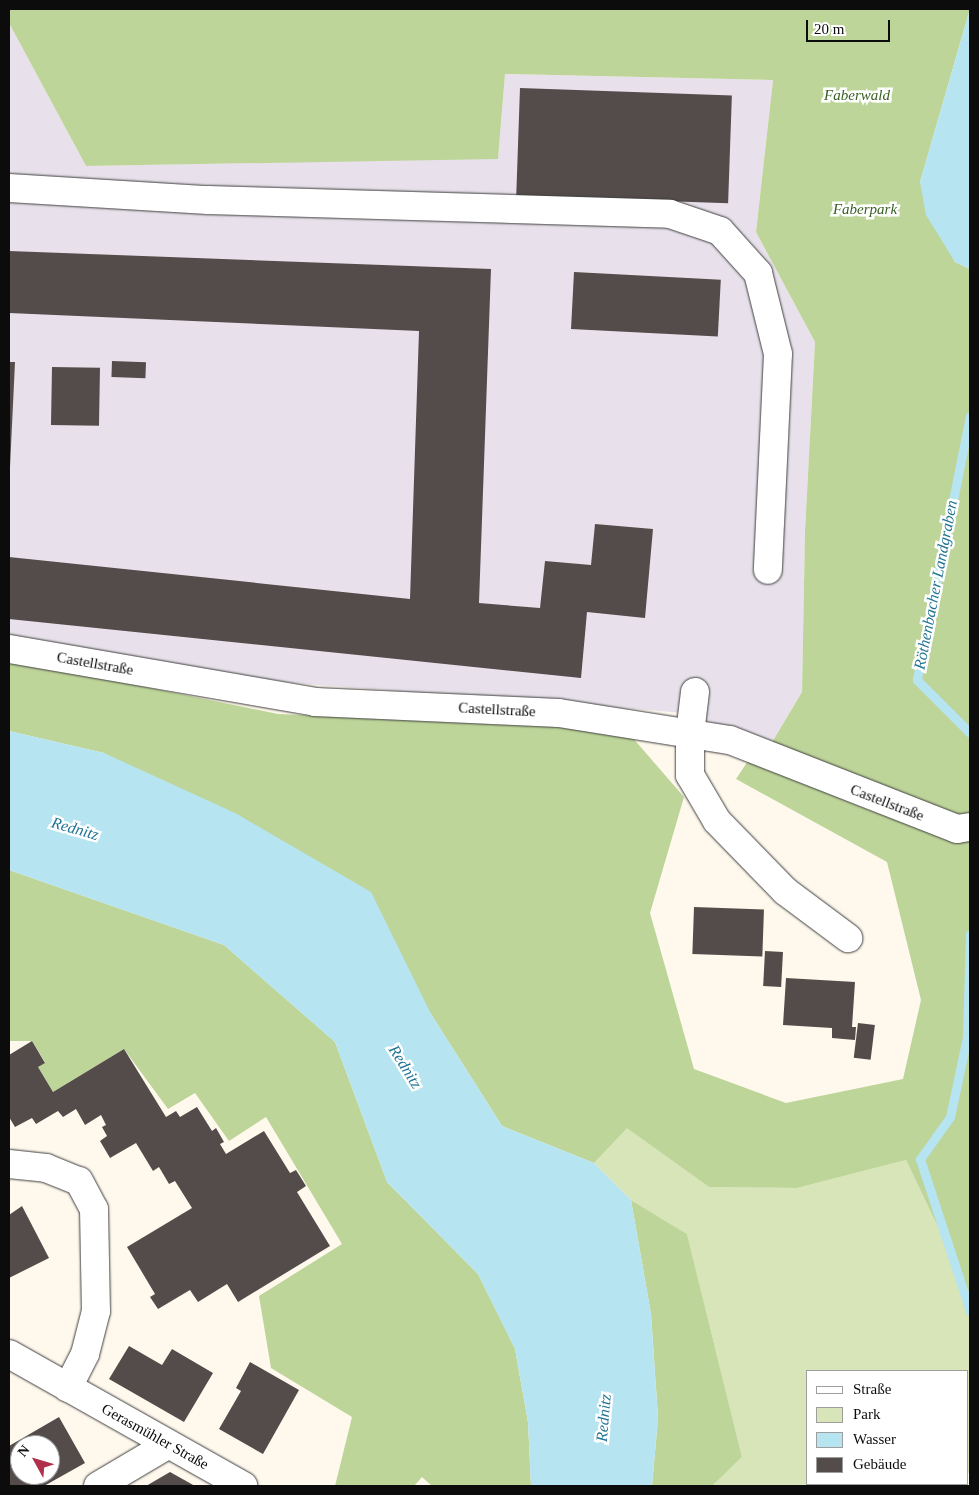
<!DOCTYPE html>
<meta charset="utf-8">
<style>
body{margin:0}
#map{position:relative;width:979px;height:1495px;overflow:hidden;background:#fef8ed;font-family:Georgia,serif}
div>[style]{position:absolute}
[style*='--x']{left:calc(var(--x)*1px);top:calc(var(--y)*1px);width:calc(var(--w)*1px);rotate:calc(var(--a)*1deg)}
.industrial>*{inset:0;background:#e8e1eb}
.green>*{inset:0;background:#d7e5b9}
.forest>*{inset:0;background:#bed59a}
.water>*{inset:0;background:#b6e4f1}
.stream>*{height:9px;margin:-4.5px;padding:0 4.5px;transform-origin:4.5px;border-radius:4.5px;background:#b6e4f1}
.building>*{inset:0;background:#544c4a;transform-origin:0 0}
.roads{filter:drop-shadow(0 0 1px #3f3f3f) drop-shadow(0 0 1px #3f3f3f)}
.minor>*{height:28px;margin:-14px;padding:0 14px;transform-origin:14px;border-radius:14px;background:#fff}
span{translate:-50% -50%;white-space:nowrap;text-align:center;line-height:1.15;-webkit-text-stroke:5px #fff;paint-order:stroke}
.park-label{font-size:15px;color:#385f22;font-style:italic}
.street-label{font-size:15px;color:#0c0c0c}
.water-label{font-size:16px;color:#207494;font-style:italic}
.frame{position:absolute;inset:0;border:10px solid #0c0c0c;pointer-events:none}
.legend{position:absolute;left:806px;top:1370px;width:162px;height:115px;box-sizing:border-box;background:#fff;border:1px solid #9e9e9e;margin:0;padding:6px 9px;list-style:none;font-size:15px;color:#0c0c0c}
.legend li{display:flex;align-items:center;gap:10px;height:25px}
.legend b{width:25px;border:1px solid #9e9e9e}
.north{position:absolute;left:10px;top:1435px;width:50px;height:50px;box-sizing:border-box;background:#fff;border:1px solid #9e9e9e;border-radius:50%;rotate:309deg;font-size:14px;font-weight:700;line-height:20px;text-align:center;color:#0c0c0c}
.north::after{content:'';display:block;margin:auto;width:18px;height:22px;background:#b12f4a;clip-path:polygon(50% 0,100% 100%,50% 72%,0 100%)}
.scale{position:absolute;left:806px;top:20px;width:84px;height:22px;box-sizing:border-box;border:2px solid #0c0c0c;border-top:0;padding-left:6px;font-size:15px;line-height:18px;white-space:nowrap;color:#0c0c0c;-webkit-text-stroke:4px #fff;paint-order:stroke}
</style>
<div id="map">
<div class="industrial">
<div style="clip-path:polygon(9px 23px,86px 166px,498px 158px,505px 74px,773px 80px,756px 232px,815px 342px,805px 531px,802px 692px,771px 744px,685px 713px,200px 676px,9px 638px)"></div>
</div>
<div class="green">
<div style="clip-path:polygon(627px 1127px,709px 1187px,797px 1188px,906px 1160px,970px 1294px,970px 1472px,968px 1473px,968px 1371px,808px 1371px,808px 1484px,947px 1484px,712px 1486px,742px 1457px,687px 1234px,631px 1200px,594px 1163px)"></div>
</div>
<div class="forest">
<div style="clip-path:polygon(9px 9px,970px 9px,920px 182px,955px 262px,970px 269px,970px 816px,958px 817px,771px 744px,802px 692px,805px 531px,815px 342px,756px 232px,773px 80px,505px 74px,498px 159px,86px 166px,9px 23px)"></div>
<div style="clip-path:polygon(9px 659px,278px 714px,541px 725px,632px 737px,684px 797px,650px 913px,694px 1069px,786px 1103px,903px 1079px,921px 1000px,887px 862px,736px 779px,750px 758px,861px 807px,959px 841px,970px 839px,970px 1294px,906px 1160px,797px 1188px,709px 1187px,627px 1128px,594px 1163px,502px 1126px,431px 1014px,104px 753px,9px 731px)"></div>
<div style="clip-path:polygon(9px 870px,224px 945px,335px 1042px,387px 1182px,478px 1274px,515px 1349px,528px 1422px,531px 1486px,432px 1486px,422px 1477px,414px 1486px,335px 1486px,352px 1417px,271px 1368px,259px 1296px,342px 1244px,266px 1117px,229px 1141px,195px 1093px,168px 1109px,124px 1049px,53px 1092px,38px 1067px,45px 1062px,32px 1041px,9px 1041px)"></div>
<div style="clip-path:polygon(631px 1200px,687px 1234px,742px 1457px,712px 1486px,652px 1486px,658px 1418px,651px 1314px)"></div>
</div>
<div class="water">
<div style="clip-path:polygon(970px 9px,970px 269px,955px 262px,926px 215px,920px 182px)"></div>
<div style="clip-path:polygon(9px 731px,104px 753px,235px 813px,371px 892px,431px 1014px,502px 1126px,594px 1163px,631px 1200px,651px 1314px,658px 1418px,652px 1486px,531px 1486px,528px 1422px,515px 1349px,478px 1274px,387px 1182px,335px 1042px,224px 945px,9px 870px)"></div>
</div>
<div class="stream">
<div style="--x:970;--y:416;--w:269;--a:101.4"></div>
<div style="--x:917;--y:680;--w:75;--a:45"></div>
<div style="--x:970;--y:934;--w:103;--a:91.7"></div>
<div style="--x:967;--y:1037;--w:82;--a:102"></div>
<div style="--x:950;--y:1117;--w:52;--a:125.5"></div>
<div style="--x:920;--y:1159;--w:160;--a:71.8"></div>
</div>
<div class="building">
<div style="left:520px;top:88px;width:212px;height:108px;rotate:2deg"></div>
<div style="clip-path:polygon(9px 251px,491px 269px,479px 603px,540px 608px,545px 561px,591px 565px,595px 524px,653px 529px,645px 618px,587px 612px,581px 678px,9px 619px,9px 557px,410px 599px,419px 331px,9px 313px)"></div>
<div style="left:574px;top:272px;width:147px;height:57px;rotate:3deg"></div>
<div style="left:112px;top:361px;width:34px;height:16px;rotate:2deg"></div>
<div style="clip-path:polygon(9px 362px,15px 362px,10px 467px,9px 467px)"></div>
<div style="left:52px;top:367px;width:48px;height:58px;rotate:1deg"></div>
<div style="left:694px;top:907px;width:70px;height:47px;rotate:2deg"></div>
<div style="left:765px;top:951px;width:18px;height:35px;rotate:3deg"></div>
<div style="clip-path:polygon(786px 978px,855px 982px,852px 1027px,856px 1027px,855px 1040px,832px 1038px,832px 1028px,783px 1025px)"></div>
<div style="left:858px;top:1023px;width:17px;height:35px;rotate:7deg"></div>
<div style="clip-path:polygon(32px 1041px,45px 1063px,38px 1067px,53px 1092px,124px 1049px,166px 1117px,176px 1111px,180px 1117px,197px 1107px,212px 1131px,216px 1128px,224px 1142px,220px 1144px,226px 1154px,264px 1131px,290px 1173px,296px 1170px,306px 1186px,297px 1192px,330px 1246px,238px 1302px,227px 1284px,198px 1302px,190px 1290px,158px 1309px,150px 1297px,155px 1294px,127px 1247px,192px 1208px,175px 1181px,169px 1184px,159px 1167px,153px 1171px,136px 1143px,110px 1158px,100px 1141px,107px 1136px,102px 1127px,106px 1125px,101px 1115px,85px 1125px,76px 1109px,63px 1117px,58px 1111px,36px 1124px,32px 1118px,15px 1127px,9px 1117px,9px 1055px)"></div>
<div style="clip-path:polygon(22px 1206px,49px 1258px,9px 1278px,9px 1215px)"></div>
<div style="clip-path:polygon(129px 1346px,162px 1365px,172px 1349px,213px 1373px,184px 1422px,109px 1379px)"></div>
<div style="clip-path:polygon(250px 1362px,299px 1390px,263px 1454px,219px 1429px,241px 1391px,236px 1388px)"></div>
<div style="clip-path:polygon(evenodd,59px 1417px,85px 1463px,44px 1486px,9px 1486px,9px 1446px,59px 1417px,20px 1445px,50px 1445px,50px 1475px,20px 1475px,20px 1445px)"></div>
<div style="clip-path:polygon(170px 1472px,195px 1486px,146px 1486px)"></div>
</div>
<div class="roads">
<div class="minor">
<div style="--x:9;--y:188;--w:199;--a:3.5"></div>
<div style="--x:208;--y:200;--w:462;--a:1.7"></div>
<div style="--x:670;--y:214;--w:53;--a:18.8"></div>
<div style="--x:720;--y:231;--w:57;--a:47.9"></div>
<div style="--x:758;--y:273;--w:83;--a:76.1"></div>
<div style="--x:778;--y:354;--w:216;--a:92.7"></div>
<div style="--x:9;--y:649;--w:311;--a:9.8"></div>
<div style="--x:315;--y:702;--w:244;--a:2.6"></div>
<div style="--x:559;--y:713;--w:173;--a:9"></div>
<div style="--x:730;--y:740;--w:244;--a:21.4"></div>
<div style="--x:957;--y:829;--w:13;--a:-9"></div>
<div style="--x:695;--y:692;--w:42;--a:96.8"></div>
<div style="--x:690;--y:734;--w:41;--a:90"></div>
<div style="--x:690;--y:775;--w:53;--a:59.6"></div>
<div style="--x:717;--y:821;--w:98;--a:45.8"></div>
<div style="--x:785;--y:891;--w:79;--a:36.7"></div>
<div style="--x:9;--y:1164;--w:37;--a:6"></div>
<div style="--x:46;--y:1168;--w:35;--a:22"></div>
<div style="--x:79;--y:1181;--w:32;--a:62"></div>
<div style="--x:94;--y:1209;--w:102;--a:88.9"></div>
<div style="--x:96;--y:1311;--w:44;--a:104.3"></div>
<div style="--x:85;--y:1354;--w:38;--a:117"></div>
<div style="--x:9;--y:1354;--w:269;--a:29.4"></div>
<div style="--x:98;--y:1486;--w:82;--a:-30.6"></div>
</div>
</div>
<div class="park-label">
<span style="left:857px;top:96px">Faberwald</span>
<span style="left:865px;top:210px">Faberpark</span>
</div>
<div class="street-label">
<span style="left:95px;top:664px;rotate:10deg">Castellstraße</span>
<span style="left:497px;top:710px;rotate:3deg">Castellstraße</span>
<span style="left:887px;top:803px;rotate:21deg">Castellstraße</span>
<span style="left:155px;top:1437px;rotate:29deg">Gerasmühler Straße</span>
</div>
<div class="water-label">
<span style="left:936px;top:585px;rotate:-79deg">Röthenbacher Landgraben</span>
<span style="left:75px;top:829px;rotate:16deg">Rednitz</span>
<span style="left:405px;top:1067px;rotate:58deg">Rednitz</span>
<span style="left:604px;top:1418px;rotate:-85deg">Rednitz</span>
</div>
<div class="frame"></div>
<ul class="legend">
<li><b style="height:6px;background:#fff"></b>Straße</li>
<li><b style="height:14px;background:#d7e5b9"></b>Park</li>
<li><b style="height:14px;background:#b6e4f1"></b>Wasser</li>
<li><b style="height:14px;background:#544c4a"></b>Gebäude</li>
</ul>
<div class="north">N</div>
<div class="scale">20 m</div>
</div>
